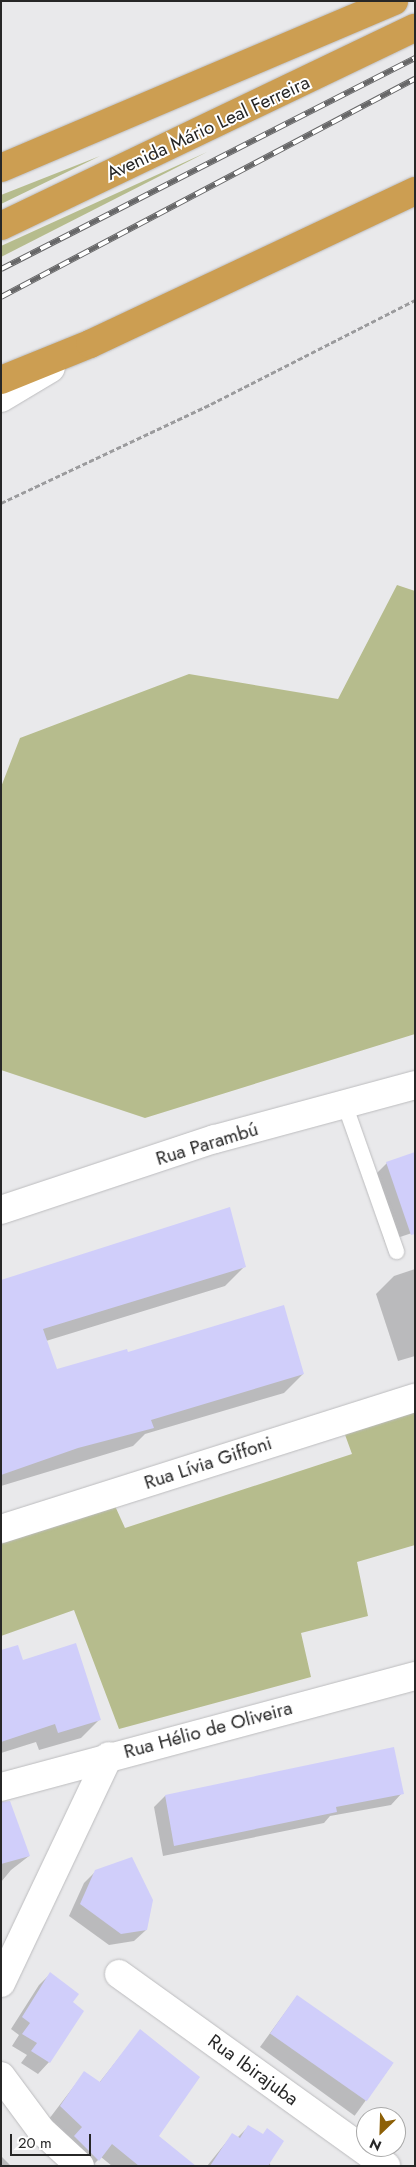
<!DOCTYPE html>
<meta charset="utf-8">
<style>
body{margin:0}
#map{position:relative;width:416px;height:2167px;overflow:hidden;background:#e9e9eb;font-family:Jost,sans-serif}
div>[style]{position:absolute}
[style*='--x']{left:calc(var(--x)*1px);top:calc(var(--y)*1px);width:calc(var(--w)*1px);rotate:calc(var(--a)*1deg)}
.green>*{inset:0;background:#b6bc8d}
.shadow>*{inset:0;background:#0003;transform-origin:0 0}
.building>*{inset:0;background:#d0cefa;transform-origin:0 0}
.path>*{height:3px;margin-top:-1.5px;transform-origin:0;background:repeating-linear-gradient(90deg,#9b9b9d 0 5px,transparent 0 7.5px)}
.roads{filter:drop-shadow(0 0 1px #bcbcbe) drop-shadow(0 0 1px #bcbcbe)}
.lane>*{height:15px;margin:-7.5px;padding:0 7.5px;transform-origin:7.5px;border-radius:7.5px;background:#fff}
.street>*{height:28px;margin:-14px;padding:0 14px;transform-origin:14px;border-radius:14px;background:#fff}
.secondary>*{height:28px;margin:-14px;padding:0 14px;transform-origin:14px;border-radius:14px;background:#fff}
.highway>*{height:28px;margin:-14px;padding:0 14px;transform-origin:14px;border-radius:14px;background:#cc9e52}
.rail>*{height:5.5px;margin-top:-2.75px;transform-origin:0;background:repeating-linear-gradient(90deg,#fff 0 11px,#676768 0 22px);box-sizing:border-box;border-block:1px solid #676768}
span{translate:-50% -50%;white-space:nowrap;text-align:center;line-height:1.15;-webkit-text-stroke:4px #fff;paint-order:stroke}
.street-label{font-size:19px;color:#272727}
.frame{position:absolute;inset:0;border:2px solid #272727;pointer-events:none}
.north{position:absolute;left:356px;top:2107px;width:50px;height:50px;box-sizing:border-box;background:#fff;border:1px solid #a9a9a9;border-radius:50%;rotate:204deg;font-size:14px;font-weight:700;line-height:20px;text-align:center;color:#272727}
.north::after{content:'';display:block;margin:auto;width:18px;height:22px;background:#8d6007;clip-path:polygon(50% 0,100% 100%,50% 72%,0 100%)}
.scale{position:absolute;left:10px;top:2134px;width:81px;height:22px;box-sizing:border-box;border:2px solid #272727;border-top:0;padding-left:6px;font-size:15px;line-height:18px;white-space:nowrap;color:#272727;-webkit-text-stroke:4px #fff;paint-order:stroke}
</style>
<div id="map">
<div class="green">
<div style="clip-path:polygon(207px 152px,1px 257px,1px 246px)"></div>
<div style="clip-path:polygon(100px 156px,1px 204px,1px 195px)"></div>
<div style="clip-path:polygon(397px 585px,415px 591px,415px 1034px,145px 1118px,1px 1070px,1px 787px,20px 738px,189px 674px,338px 699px)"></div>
<div style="clip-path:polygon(415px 1410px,415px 1545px,357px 1562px,368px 1616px,301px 1633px,311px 1677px,119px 1729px,74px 1610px,1px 1636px,1px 1542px,115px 1506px,125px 1528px,352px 1454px,344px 1432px)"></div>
</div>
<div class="shadow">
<div style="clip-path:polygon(387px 1163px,415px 1232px,385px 1242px,366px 1184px)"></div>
<div style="clip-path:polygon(244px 1267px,225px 1286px,46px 1341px,56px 1371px,127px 1353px,303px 1374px,284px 1393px,145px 1434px,133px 1446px,1px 1486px,1px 1281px)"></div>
<div style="clip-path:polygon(415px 1269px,415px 1356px,398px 1361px,376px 1294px,394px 1276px)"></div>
<div style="clip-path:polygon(1px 1651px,22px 1661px,99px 1720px,81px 1738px,39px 1750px,36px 1742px,1px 1753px)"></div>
<div style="clip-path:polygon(393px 1749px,402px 1793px,391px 1805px,330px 1816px,324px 1823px,163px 1856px,154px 1807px,165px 1796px)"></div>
<div style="clip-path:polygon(1px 1828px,29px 1856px,11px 1870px,1px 1882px)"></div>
<div style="clip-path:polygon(96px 1871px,146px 1930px,134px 1941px,109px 1945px,69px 1916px,84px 1883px)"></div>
<div style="clip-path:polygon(50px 1974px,71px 2003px,49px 2062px,38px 2074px,21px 2063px,27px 2055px,12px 2046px,19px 2035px,11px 2029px,39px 1985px)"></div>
<div style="left:297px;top:1996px;width:117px;height:63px;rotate:36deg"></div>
<div style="clip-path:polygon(140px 2031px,157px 2136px,194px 2166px,112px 2166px,101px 2157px,92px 2166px,49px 2119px,84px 2073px,99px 2083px)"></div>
<div style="clip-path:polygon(248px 2127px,271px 2166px,207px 2166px,232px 2135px,237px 2138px)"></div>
<div style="clip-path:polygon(1px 2156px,11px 2166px,1px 2166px)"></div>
</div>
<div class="building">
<div style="clip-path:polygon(415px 1152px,415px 1234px,411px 1235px,386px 1162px)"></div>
<div style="clip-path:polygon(230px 1207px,246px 1267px,43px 1329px,57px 1369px,127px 1349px,128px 1352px,284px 1305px,304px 1374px,151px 1420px,154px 1428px,78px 1448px,1px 1475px,1px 1280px)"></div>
<div style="clip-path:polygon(76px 1643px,101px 1720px,58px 1733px,55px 1724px,1px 1742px,1px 1650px,18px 1645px,23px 1660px)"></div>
<div style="clip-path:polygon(394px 1747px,404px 1794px,336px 1807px,337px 1812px,174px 1846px,165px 1795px)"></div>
<div style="clip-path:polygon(10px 1801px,30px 1856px,1px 1864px,1px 1802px)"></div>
<div style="clip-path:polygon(132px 1857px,153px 1900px,147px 1930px,121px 1934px,80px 1904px,95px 1870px)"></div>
<div style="clip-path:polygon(50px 1972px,79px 1994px,73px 2002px,84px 2011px,50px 2063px,31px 2051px,37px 2043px,22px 2034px,30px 2023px,22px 2017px)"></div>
<div style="left:297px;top:1995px;width:118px;height:47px;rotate:35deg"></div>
<div style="clip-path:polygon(140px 2029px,200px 2077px,159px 2136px,196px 2166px,139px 2166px,112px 2144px,99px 2161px,74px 2136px,82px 2127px,60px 2106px,84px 2071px,100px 2082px)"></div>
<div style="clip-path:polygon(248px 2125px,263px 2134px,267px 2128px,284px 2141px,268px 2166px,210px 2166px,232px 2133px,240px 2138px)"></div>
</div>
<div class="path">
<div style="--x:1;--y:503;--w:232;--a:-25.2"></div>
<div style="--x:211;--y:404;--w:229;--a:-27"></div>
</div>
<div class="roads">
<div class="lane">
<div style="--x:345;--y:1106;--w:154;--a:70.6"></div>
</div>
<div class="street">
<div style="--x:1;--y:1210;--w:225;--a:-18.4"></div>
<div style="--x:215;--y:1139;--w:207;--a:-15.1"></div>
<div style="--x:1;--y:1787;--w:429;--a:-15"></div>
<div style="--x:119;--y:1974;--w:329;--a:35.7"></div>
<div style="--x:1;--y:1983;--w:251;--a:-64.6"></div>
<div style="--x:1;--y:2076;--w:67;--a:53.5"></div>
<div style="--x:41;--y:2130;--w:53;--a:42.7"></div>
</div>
<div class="secondary">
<div style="--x:1;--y:398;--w:58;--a:-31"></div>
<div style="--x:1;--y:1529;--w:434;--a:-17.6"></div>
</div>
<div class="highway">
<div style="--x:1;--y:168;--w:427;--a:-23"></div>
<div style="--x:1;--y:226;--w:459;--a:-25.6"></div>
<div style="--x:1;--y:380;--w:96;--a:-22"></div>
<div style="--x:90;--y:344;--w:359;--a:-25.2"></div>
</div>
</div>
<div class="rail">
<div style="--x:1;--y:269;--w:465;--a:-27"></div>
<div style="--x:1;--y:297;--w:468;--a:-27.8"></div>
</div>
<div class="street-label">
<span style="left:208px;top:128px;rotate:-25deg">Avenida Mário Leal Ferreira</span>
<span style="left:207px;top:1144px;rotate:-17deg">Rua Parambú</span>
<span style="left:208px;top:1463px;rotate:-18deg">Rua Lívia Giffoni</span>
<span style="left:208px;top:1730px;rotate:-15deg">Rua Hélio de Oliveira</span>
<span style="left:253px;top:2070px;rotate:36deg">Rua Ibirajuba</span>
</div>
<div class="frame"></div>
<div class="north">N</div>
<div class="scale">20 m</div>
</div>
